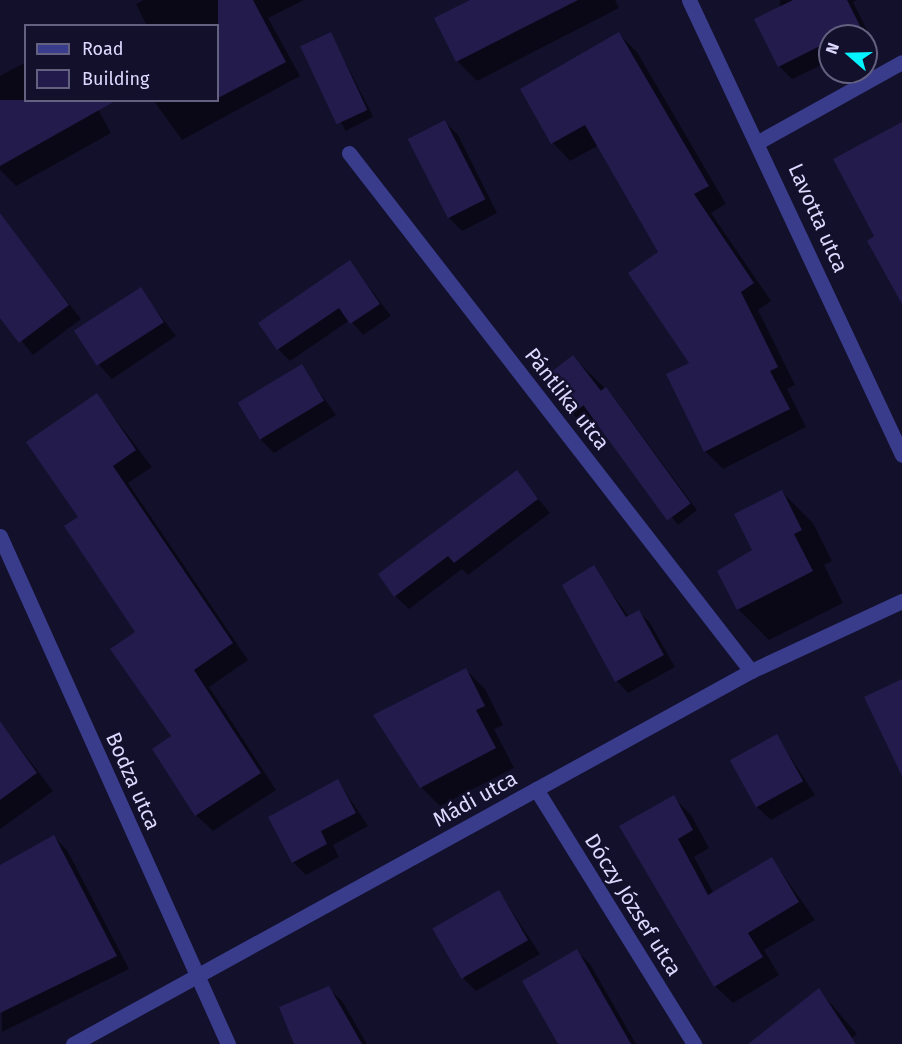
<!DOCTYPE html>
<meta charset="utf-8">
<style>
body{margin:0}
#map{position:relative;width:902px;height:1044px;overflow:hidden;background:#13102b;font-family:"Fira Sans",sans-serif}
div>[style]{position:absolute}
[style*='--x']{left:calc(var(--x)*1px);top:calc(var(--y)*1px);width:calc(var(--w)*1px);rotate:calc(var(--a)*1deg)}
.shadow>*{inset:0;background:#0007;transform-origin:0 0}
.building>*{inset:0;background:#221b4c;transform-origin:0 0}
.minor>*{height:15px;margin:-7.5px;padding:0 7.5px;transform-origin:7.5px;border-radius:7.5px;background:#393b8b}
.tertiary>*{height:15px;margin:-7.5px;padding:0 7.5px;transform-origin:7.5px;border-radius:7.5px;background:#393b8b}
span{translate:-50% -50%;white-space:nowrap;text-align:center;line-height:1.15;-webkit-text-stroke:4.5px #13102b;paint-order:stroke}
.street-label{font-size:21px;color:#dcd9ff}
.legend{position:absolute;left:24px;top:24px;width:195px;height:78px;box-sizing:border-box;background:#13102b;border:2px solid #636080;margin:0;padding:8px 10px;list-style:none;font-size:18px;color:#dcd9ff}
.legend li{display:flex;align-items:center;gap:12px;height:30px}
.legend b{width:30px;border:2px solid #636080}
.north{position:absolute;left:818px;top:24px;width:60px;height:60px;box-sizing:border-box;background:#13102b;border:2px solid #636080;border-radius:50%;rotate:290deg;font-size:16px;font-weight:700;line-height:24px;text-align:center;color:#dcd9ff}
.north::after{content:'';display:block;margin:auto;width:21px;height:27px;background:#05f3ff;clip-path:polygon(50% 0,100% 100%,50% 72%,0 100%)}
</style>
<div id="map">
<div class="shadow">
<div style="clip-path:polygon(144px 0,304px 0,268px 18px,300px 76px,182px 140px,154px 101px,218px 100px,218px 26px,147px 26px,136px 4px)"></div>
<div style="clip-path:polygon(474px 0,615px 0,619px 8px,477px 81px,457px 61px,436px 19px)"></div>
<div style="clip-path:polygon(780px 0,857px 0,853px 2px,872px 40px,830px 36px,830px 61px,792px 79px,779px 66px)"></div>
<div style="left:331px;top:34px;width:93px;height:31px;rotate:63deg"></div>
<div style="clip-path:polygon(619px 34px,637px 52px,726px 204px,711px 213px,771px 301px,758px 310px,795px 385px,787px 389px,806px 427px,723px 469px,705px 451px,691px 363px,660px 253px,599px 145px,570px 161px,553px 143px,522px 90px)"></div>
<div style="clip-path:polygon(26px 62px,26px 100px,93px 100px,111px 133px,16px 186px,0 170px,0 76px)"></div>
<div style="clip-path:polygon(445px 122px,458px 135px,497px 213px,462px 231px,449px 218px,410px 140px)"></div>
<div style="clip-path:polygon(11px 230px,81px 319px,33px 355px,0 315px,0 238px)"></div>
<div style="clip-path:polygon(350px 262px,391px 316px,363px 335px,350px 320px,290px 361px,278px 349px)"></div>
<div style="clip-path:polygon(140px 289px,176px 336px,112px 379px,99px 365px)"></div>
<div style="clip-path:polygon(573px 357px,612px 395px,697px 510px,678px 525px,595px 418px,585px 427px,572px 413px)"></div>
<div style="clip-path:polygon(301px 366px,336px 415px,274px 453px,261px 440px)"></div>
<div style="clip-path:polygon(97px 395px,152px 467px,128px 483px,248px 660px,209px 687px,276px 790px,213px 831px,196px 815px,137px 632px,80px 517px)"></div>
<div style="clip-path:polygon(516px 472px,550px 513px,468px 575px,462px 569px,409px 609px,395px 596px)"></div>
<div style="clip-path:polygon(782px 492px,813px 523px,832px 561px,824px 565px,843px 603px,769px 640px,738px 609px,754px 551px)"></div>
<div style="clip-path:polygon(593px 567px,629px 617px,639px 612px,650px 623px,675px 667px,628px 693px,617px 681px)"></div>
<div style="clip-path:polygon(465px 669px,485px 689px,503px 725px,494px 729px,514px 768px,440px 806px,421px 787px)"></div>
<div style="clip-path:polygon(0 722px,53px 791px,0 829px)"></div>
<div style="clip-path:polygon(777px 736px,815px 795px,771px 820px,757px 807px)"></div>
<div style="clip-path:polygon(338px 781px,368px 826px,333px 845px,339px 857px,306px 875px,293px 862px)"></div>
<div style="clip-path:polygon(673px 797px,691px 815px,709px 848px,694px 857px,714px 894px,772px 859px,815px 920px,764px 950px,779px 975px,733px 1003px,715px 986px,621px 826px)"></div>
<div style="clip-path:polygon(54px 837px,67px 850px,129px 969px,2px 1032px,0 867px)"></div>
<div style="clip-path:polygon(499px 892px,540px 954px,476px 991px,463px 978px)"></div>
<div style="clip-path:polygon(577px 951px,590px 964px,636px 1044px,559px 1044px)"></div>
<div style="clip-path:polygon(328px 988px,342px 1001px,367px 1044px,296px 1044px)"></div>
<div style="clip-path:polygon(819px 990px,857px 1034px,852px 1038px,857px 1044px,751px 1044px)"></div>
</div>
<div class="building">
<div style="clip-path:polygon(218px 0,253px 0,286px 62px,218px 98px)"></div>
<div style="clip-path:polygon(470px 0,578px 0,456px 62px,434px 18px)"></div>
<div style="clip-path:polygon(793px 0,847px 0,860px 26px,830px 36px,830px 41px,778px 67px,754px 19px)"></div>
<div style="left:331px;top:32px;width:86px;height:34px;rotate:65deg"></div>
<div style="clip-path:polygon(619px 32px,709px 186px,694px 194px,754px 283px,741px 292px,778px 367px,770px 371px,790px 409px,704px 452px,666px 374px,689px 363px,628px 273px,658px 252px,585px 125px,551px 144px,520px 89px)"></div>
<div style="clip-path:polygon(0 100px,117px 100px,0 166px)"></div>
<div style="left:445px;top:120px;width:89px;height:42px;rotate:63deg"></div>
<div style="clip-path:polygon(902px 122px,902px 304px,867px 241px,874px 236px,833px 159px)"></div>
<div style="clip-path:polygon(0 213px,69px 305px,19px 343px,0 318px)"></div>
<div style="clip-path:polygon(350px 260px,380px 304px,350px 324px,339px 308px,277px 350px,258px 323px)"></div>
<div style="left:141px;top:287px;width:42px;height:80px;rotate:57deg"></div>
<div style="left:573px;top:355px;width:46px;height:38px;rotate:52deg"></div>
<div style="left:302px;top:364px;width:43px;height:75px;rotate:59deg"></div>
<div style="left:606px;top:387px;width:144px;height:29px;rotate:54deg"></div>
<div style="clip-path:polygon(97px 393px,136px 450px,113px 466px,233px 643px,194px 670px,261px 773px,195px 816px,152px 749px,171px 736px,110px 649px,135px 632px,64px 526px,78px 517px,26px 442px)"></div>
<div style="clip-path:polygon(517px 470px,538px 499px,454px 563px,448px 556px,394px 597px,378px 574px)"></div>
<div style="clip-path:polygon(782px 490px,802px 530px,794px 534px,813px 571px,737px 610px,717px 571px,752px 550px,734px 514px)"></div>
<div style="clip-path:polygon(594px 565px,626px 617px,639px 610px,664px 655px,615px 682px,562px 585px)"></div>
<div style="clip-path:polygon(466px 668px,485px 706px,476px 710px,496px 748px,420px 788px,373px 715px)"></div>
<div style="clip-path:polygon(902px 679px,902px 776px,864px 697px)"></div>
<div style="clip-path:polygon(0 721px,37px 773px,0 800px)"></div>
<div style="left:777px;top:734px;width:54px;height:54px;rotate:61deg"></div>
<div style="clip-path:polygon(338px 779px,356px 813px,321px 831px,327px 844px,292px 863px,268px 817px)"></div>
<div style="clip-path:polygon(674px 795px,693px 830px,678px 839px,708px 895px,772px 857px,799px 902px,748px 933px,763px 957px,714px 987px,619px 826px)"></div>
<div style="clip-path:polygon(54px 835px,117px 956px,0 1013px,0 865px)"></div>
<div style="left:499px;top:890px;width:58px;height:77px;rotate:60deg"></div>
<div style="clip-path:polygon(577px 949px,631px 1044px,558px 1044px,522px 981px)"></div>
<div style="clip-path:polygon(329px 986px,362px 1044px,294px 1044px,279px 1007px)"></div>
<div style="clip-path:polygon(819px 988px,856px 1044px,748px 1044px)"></div>
</div>
<div class="minor">
<div style="--x:689;--y:0;--w:502;--a:64.91"></div>
<div style="--x:760;--y:141;--w:162;--a:-29.1"></div>
<div style="--x:349;--y:153;--w:656;--a:52.19"></div>
<div style="--x:0;--y:536;--w:557;--a:65.83"></div>
<div style="--x:536;--y:789;--w:300;--a:58.2"></div>
</div>
<div class="tertiary">
<div style="--x:73;--y:1044;--w:774;--a:-28.82"></div>
<div style="--x:751;--y:671;--w:166;--a:-24.9"></div>
</div>
<div class="street-label">
<span style="left:818px;top:218px;rotate:66deg">Lavotta utca</span>
<span style="left:567px;top:399px;rotate:52deg">Pántlika utca</span>
<span style="left:133px;top:781px;rotate:66deg">Bodza utca</span>
<span style="left:475px;top:799px;rotate:-29deg">Mádi utca</span>
<span style="left:633px;top:905px;rotate:58deg">Dóczy József utca</span>
</div>
<ul class="legend">
<li><b style="height:8px;background:#393b8b"></b>Road</li>
<li><b style="height:16px;background:#221b4c"></b>Building</li>
</ul>
<div class="north">N</div>
</div>
